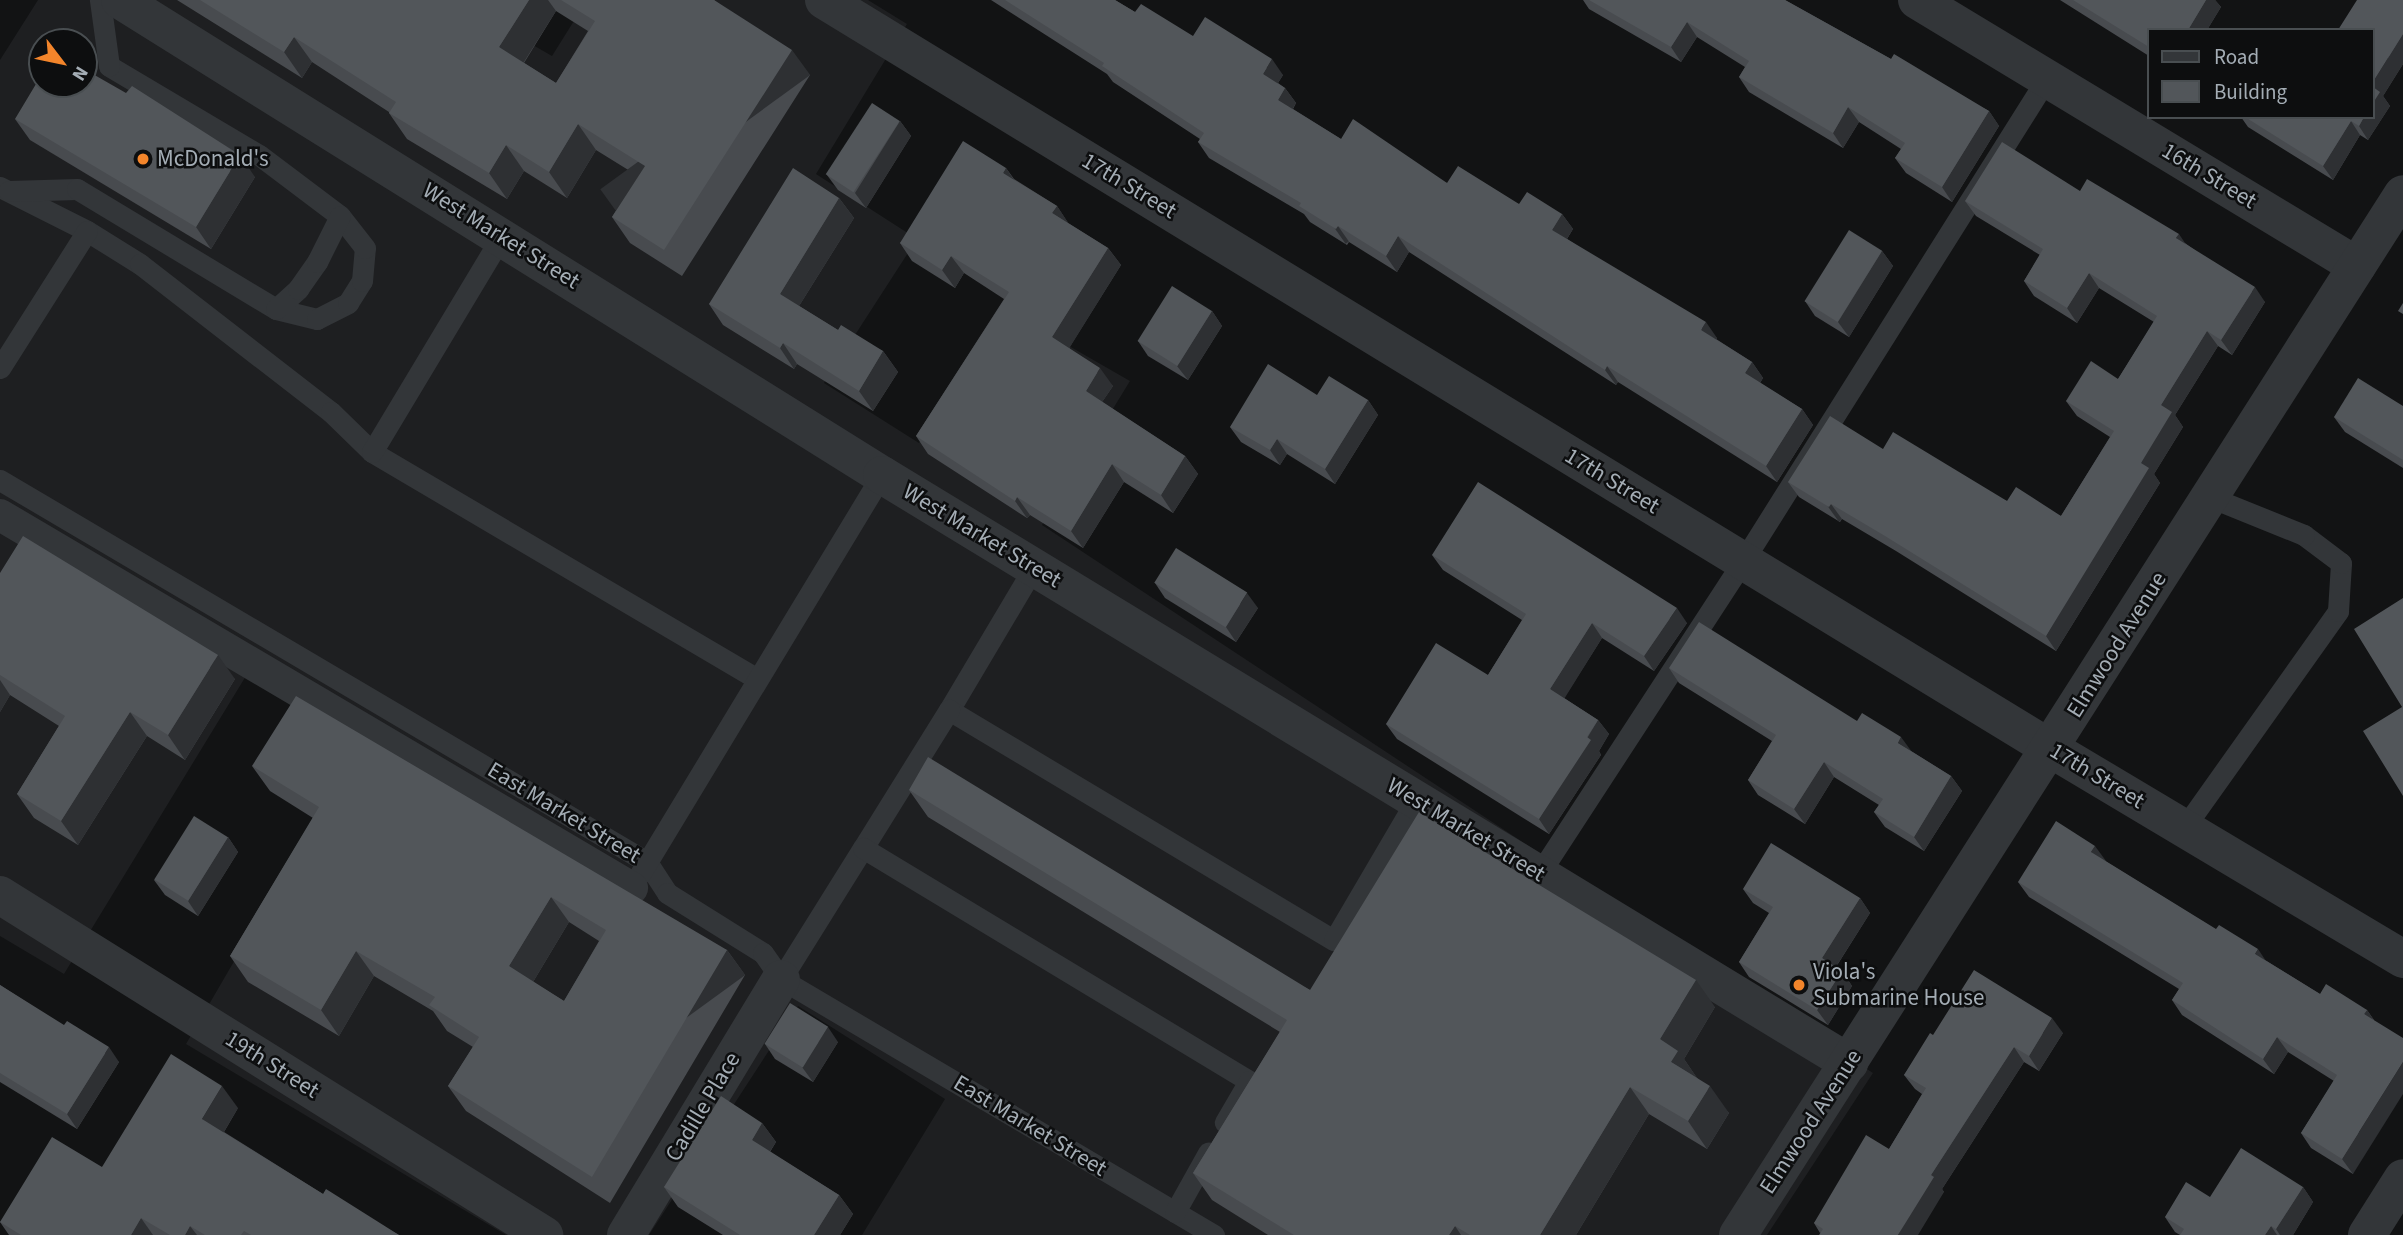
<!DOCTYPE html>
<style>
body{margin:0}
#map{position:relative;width:2403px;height:1235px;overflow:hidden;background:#121314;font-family:"Source Sans 3",sans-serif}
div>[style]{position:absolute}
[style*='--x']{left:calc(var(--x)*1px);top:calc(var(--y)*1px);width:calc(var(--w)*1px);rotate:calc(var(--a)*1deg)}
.built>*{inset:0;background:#1e1f21}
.service>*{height:21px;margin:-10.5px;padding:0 10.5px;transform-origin:10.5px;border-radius:10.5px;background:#333639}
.pedestrian>*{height:32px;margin:-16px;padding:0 16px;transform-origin:16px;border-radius:16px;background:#333639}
.minor>*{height:38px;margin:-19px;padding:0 19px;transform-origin:19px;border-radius:19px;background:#333639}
.wall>*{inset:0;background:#484b4f}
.shaded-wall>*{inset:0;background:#2e3033;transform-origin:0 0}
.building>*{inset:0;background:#52565a;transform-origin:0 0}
.dots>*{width:19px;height:19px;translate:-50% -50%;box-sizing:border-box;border:4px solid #0d0e0f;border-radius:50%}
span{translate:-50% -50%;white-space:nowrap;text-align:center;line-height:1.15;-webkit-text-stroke:5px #0d0e0f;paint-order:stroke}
.poi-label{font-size:23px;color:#a4adb5}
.left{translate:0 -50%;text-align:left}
.street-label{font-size:23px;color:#a4adb5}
.legend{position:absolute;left:2147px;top:28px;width:228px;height:91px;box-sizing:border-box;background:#0d0e0f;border:2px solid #494e51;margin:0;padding:9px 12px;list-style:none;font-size:21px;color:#a4adb5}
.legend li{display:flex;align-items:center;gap:14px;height:35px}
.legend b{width:35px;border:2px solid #494e51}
.north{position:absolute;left:28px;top:28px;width:70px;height:70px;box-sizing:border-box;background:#0d0e0f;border:2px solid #494e51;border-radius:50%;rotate:122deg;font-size:19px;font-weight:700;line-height:28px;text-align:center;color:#a4adb5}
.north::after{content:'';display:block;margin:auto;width:24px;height:32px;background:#f3852b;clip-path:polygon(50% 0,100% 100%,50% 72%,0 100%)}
</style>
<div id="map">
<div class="built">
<div style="clip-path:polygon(evenodd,38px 0,455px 0,552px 56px,587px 0,868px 0,907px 24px,816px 174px,917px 239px,824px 383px,919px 443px,1003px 308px,1130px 381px,1042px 525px,1873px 1073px,1767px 1235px,862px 1235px,945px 1099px,798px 1006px,649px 1235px,506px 1235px,186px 1044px,359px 746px,246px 676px,64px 974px,0 936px,0 60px,38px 0,42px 42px,84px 42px,84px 84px,42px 84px,42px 42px)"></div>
</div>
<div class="service">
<div style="--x:0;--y:187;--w:97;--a:26.8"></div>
<div style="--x:87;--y:231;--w:62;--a:31.9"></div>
<div style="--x:140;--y:264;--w:242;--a:37.8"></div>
<div style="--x:331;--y:412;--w:57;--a:44.3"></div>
<div style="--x:372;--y:452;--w:447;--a:30.5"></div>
<div style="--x:9;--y:191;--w:68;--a:-1.7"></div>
<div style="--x:77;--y:189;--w:232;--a:31.1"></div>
<div style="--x:276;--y:309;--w:42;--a:13.7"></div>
<div style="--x:317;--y:319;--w:35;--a:-27"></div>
<div style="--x:348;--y:303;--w:26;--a:-58"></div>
<div style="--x:362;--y:281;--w:33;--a:-85"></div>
<div style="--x:365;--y:248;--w:41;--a:-128"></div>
<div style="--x:340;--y:216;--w:101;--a:-143"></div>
<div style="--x:259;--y:155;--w:174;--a:-149.3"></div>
<div style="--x:109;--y:66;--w:67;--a:-97.8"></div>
<div style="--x:276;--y:309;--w:30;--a:-42"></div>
<div style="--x:298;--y:289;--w:33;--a:-55"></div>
<div style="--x:317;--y:262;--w:51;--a:-63.4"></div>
<div style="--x:0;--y:368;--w:162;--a:-57.6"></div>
<div style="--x:372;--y:452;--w:252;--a:-59"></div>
<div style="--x:0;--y:480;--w:751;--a:30.56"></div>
<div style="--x:647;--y:862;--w:37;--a:57"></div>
<div style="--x:667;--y:893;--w:113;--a:32"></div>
<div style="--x:763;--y:953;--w:32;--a:55"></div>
<div style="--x:781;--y:979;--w:503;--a:30.59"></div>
<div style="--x:1034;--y:567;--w:166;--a:120.7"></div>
<div style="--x:949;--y:710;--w:448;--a:30.9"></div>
<div style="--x:1334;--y:940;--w:162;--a:-59.6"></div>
<div style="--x:2184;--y:828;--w:266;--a:-54.6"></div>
<div style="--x:2338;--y:611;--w:48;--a:-86.4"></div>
<div style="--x:2341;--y:563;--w:46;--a:-142.9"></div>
<div style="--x:2304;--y:535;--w:101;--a:-158"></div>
<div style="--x:863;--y:848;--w:163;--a:-58.1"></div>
<div style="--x:640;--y:874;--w:467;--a:-58.8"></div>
<div style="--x:1539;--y:874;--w:374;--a:-56.9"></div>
<div style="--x:1743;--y:561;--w:571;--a:-57.81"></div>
<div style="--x:781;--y:979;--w:155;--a:-58"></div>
<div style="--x:863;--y:848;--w:451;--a:31.1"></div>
<div style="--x:1249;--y:1081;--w:48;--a:120.3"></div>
<div style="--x:1175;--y:1212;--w:68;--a:-60.8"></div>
</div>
<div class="pedestrian">
<div style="--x:0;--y:515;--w:734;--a:30.55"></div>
</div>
<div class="minor">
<div style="--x:120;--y:0;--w:898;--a:31.94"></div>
<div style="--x:882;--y:475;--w:1132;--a:31.3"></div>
<div style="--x:824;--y:0;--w:1438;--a:31.4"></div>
<div style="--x:2051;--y:749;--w:410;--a:30.8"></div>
<div style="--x:1917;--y:0;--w:514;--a:31.15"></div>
<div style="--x:0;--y:895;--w:642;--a:32.01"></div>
<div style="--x:626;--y:1235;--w:299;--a:-58.8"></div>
<div style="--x:1738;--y:1235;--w:1235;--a:-57.43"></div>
<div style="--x:2367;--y:1235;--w:67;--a:-57.7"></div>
</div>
<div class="wall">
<div style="clip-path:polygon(evenodd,177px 0,714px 0,810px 75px,682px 276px,630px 243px,612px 217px,638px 176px,596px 150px,567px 198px,524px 171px,507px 199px,407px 139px,389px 113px,389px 112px,312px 62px,302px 78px,177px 0,556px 11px,588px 31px,556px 83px,524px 63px,556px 11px)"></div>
<div style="clip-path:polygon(991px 0,1115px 0,1135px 12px,1283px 75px,1278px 83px,1285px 88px,1296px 103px,1293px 109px,1341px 139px,1447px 183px,1519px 204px,1562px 214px,1573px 229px,1567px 239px,1717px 338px,1716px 339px,1752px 362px,1763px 378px,1760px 383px,1802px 409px,1813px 425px,1777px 482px,1618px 382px,1616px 385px,1409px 252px,1397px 272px,1349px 242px,1347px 245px,1310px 222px,1304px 214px,1209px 158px,1198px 142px,1200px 139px,1113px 82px,1107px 74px)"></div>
<div style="clip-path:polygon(1583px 0,1785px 0,1891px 59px,1989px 111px,1999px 126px,1952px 202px,1906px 173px,1895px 158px,1901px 149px,1859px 122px,1843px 148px,1749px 92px,1739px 77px,1745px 67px,1697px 37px,1681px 62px,1589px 9px)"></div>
<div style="clip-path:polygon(2060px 0,2215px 0,2221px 7px,2207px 30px,2149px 30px,2149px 56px)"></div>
<div style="clip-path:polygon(2403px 0,2403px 64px,2383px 96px,2390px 106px,2368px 140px,2360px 135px,2333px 180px,2248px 127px,2241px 117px,2373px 117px)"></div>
<div style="clip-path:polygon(15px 119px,255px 177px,211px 249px,30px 140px)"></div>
<div style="clip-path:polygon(900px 121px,911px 136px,866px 208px,838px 190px,827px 175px)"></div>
<div style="clip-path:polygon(1006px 168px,1014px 179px,1057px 206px,1068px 223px,1108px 248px,1121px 265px,1069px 348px,1113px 386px,1102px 402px,1185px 456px,1198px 474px,1173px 513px,1124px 482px,1083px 548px,1030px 515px,1027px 518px,928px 454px,916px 436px,1004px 299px,964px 273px,955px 288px,912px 261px,900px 243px)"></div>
<div style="clip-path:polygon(2080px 191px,2185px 243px,2265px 302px,2232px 355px,2218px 346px,2175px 415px,2183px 427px,2154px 474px,2160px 483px,2056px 651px,1896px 551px,1842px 519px,1840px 522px,1799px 497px,1788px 482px,1883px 449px,2007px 501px,2061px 516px,2110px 437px,2077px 416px,2066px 401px,2118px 379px,2154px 322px,2099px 288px,2077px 323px,2034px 296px,2024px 281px,2040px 255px,1976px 216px,1965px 201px)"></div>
<div style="clip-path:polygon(839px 198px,854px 218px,799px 306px,838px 330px,883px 351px,898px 372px,873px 411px,797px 364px,794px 369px,723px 325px,709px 304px)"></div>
<div style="clip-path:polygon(1882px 251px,1893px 266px,1849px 337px,1815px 316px,1805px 301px)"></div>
<div style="clip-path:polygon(1212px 311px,1222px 326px,1188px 380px,1148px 356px,1138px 341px)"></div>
<div style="clip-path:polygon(1317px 395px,1368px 400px,1378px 415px,1335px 484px,1287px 454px,1280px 465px,1241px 442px,1230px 427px)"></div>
<div style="clip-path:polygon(2403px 406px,2403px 468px,2345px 432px,2334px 417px)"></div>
<div style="clip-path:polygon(1432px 555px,1687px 623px,1654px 671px,1602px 638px,1564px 698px,1598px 720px,1609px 734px,1599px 751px,1601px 755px,1549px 834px,1397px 739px,1386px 724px,1488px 675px,1522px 620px,1443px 570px)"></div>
<div style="clip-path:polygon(0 573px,235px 679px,185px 760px,147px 736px,78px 845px,34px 818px,17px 794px,59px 726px,10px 695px,0 712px)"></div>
<div style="clip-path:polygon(1155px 583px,1258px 608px,1236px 642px,1165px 598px)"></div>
<div style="clip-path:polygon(1669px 668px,1857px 721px,1911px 751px,1951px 776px,1962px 791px,1924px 851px,1885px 827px,1874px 812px,1879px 805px,1834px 777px,1805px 824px,1758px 795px,1748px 780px,1772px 741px,1679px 683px)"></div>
<div style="clip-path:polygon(evenodd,252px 766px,727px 950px,745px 975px,610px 1203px,466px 1111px,448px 1086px,473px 1047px,447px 1031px,433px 1011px,374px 976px,339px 1036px,248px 982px,230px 956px,313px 818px,270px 791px,252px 766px,569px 922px,599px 941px,564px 1001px,533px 982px,569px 922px)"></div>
<div style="clip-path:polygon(909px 790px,1310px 990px,1715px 1007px,1684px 1059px,1697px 1078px,1729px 1113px,1707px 1149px,1649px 1114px,1576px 1235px,1268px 1235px,1212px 1200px,1193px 1173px,1280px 1032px,928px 817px)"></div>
<div style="clip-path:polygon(228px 837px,238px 852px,198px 916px,165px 895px,154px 880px)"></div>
<div style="clip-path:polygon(2105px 861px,2320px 994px,2367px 1010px,2374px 1020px,2353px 1174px,2311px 1148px,2301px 1133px,2334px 1081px,2288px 1052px,2274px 1074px,2182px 1015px,2172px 1000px,2179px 989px,2029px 897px,2018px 882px)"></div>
<div style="clip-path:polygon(1743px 889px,1860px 898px,1870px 913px,1836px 967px,1842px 971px,1852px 986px,1828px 1025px,1749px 977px,1739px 962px,1769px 913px,1753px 903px)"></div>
<div style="clip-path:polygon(0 985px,119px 1062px,77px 1129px,0 1082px)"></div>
<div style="clip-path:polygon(2063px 1033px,2039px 1071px,2024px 1062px,1942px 1189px,1944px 1192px,1820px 1233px,1814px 1223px,1889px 1149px,1922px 1094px,1915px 1089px,1904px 1075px,1933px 1035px)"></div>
<div style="clip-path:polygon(838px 1042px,813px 1082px,775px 1059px,765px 1044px)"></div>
<div style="clip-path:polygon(238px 1108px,224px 1132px,323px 1194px,399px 1235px,9px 1235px,0 1222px,102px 1167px)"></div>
<div style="clip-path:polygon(762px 1123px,776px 1142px,770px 1152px,839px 1195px,853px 1214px,840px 1235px,723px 1235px,678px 1207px,664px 1187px)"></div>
<div style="clip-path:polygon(2303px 1187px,2313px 1202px,2293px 1235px,2180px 1235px,2175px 1232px,2165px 1217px,2210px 1197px)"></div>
</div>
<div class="shaded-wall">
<div style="clip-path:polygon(529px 0,548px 0,556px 11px,517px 73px,499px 47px)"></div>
<div style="clip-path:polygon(2206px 0,2215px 0,2221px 7px,2207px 30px,2188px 30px)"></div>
<div style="clip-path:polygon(1687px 22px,1697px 37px,1681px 62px,1671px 47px)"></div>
<div style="clip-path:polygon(2403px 34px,2403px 64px,2383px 96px,2390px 106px,2368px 140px,2359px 126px,2364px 117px,2373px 117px,2373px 82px)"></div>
<div style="clip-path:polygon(294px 37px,312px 62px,302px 78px,284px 52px)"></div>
<div style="left:792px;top:50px;width:31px;height:237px;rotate:54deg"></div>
<div style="clip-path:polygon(1272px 59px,1283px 75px,1274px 89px,1263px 74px)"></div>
<div style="clip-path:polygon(1285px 88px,1296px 103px,1289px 115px,1278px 100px)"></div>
<div style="clip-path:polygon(1848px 107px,1859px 122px,1843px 148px,1833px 133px)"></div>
<div style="clip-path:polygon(1989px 111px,1999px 126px,1952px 202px,1942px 187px)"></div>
<div style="clip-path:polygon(900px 121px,911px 136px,866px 208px,855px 193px)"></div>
<div style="clip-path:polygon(2351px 121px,2360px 135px,2333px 180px,2323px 166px)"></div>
<div style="clip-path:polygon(578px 124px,596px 150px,567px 198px,549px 172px)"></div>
<div style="clip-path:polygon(506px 145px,524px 171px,507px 199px,489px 173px)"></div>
<div style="clip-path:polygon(240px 155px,255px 177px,211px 249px,196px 227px)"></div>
<div style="clip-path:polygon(1006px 168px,1018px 186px,1003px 173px)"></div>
<div style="clip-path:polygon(839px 198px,854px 218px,794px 314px,780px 294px)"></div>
<div style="clip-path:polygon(1057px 206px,1069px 224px,1052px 213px)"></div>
<div style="clip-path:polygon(1562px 214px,1573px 229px,1563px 245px,1552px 230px)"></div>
<div style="left:1338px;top:226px;width:19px;height:4px;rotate:55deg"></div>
<div style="clip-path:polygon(2179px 234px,2189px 249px,2176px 238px)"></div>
<div style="clip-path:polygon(1398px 236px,1409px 252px,1397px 272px,1386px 256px)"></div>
<div style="clip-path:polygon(1108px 248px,1121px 265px,1065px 355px,1052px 337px)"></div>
<div style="clip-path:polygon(1882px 251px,1893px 266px,1849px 337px,1838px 322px)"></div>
<div style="clip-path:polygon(951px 256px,964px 273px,955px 288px,942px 270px)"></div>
<div style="clip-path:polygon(2089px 273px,2099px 288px,2077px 323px,2067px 308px)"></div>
<div style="clip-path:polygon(2255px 287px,2265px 302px,2232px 355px,2221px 340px)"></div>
<div style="clip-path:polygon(1212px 311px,1222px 326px,1188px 380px,1177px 366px)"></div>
<div style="clip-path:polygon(1706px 322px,1717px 338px,1712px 346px,1701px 330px)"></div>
<div style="clip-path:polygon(2207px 331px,2218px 346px,2175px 415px,2183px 427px,2154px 474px,2160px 483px,2056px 651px,2046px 636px,2141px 463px,2161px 405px)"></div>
<div style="clip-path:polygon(783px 343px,797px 364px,794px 369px,780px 348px)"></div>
<div style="clip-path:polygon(883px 351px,898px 372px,873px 411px,859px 391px)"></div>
<div style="clip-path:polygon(1752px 362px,1763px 378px,1756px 389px,1745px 373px)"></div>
<div style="clip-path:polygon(1607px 366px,1618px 382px,1616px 385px,1605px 370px)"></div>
<div style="clip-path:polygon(1100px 368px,1113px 386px,1098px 408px,1086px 391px)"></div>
<div style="clip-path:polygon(1368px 400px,1378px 415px,1335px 484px,1325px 469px)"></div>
<div style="clip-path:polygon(1802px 409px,1813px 425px,1777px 482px,1766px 466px)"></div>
<div style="clip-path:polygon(1277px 439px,1287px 454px,1280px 465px,1270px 450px)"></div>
<div style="clip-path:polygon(1185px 456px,1198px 474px,1173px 513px,1161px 495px)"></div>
<div style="clip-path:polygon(1112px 464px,1124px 482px,1083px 548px,1071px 531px)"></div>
<div style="clip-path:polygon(1017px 497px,1030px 515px,1027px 518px,1015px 501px)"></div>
<div style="left:1831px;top:504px;width:19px;height:4px;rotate:54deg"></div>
<div style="clip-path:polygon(1247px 593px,1258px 608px,1236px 642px,1226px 627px)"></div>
<div style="clip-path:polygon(1677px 608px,1687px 623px,1654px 671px,1644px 656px)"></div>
<div style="clip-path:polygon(1592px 623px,1602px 638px,1561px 704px,1550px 689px)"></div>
<div style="clip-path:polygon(218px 655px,235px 679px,185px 760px,168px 735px)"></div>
<div style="clip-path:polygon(0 680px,10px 695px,0 712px)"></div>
<div style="clip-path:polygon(130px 712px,147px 736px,78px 845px,61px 821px)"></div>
<div style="clip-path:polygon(1598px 720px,1609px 734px,1599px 751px,1601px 755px,1549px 834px,1539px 819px)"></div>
<div style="clip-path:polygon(1901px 737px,1912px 752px,1898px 743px)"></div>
<div style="clip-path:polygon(1824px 762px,1834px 777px,1805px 824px,1794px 809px)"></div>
<div style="clip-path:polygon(1951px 776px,1962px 791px,1924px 851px,1914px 837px)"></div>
<div style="clip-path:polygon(228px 837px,238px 852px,198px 916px,188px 901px)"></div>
<div style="clip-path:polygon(2095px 846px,2106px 861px,2102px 867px,2091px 852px)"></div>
<div style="clip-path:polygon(551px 897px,569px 922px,527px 992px,509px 966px)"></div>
<div style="clip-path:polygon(1860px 898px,1870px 913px,1832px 973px,1822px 958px)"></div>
<div style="clip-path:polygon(2258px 949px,2268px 964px,2255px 954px)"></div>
<div style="left:727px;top:950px;width:31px;height:264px;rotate:54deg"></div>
<div style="clip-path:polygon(356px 951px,374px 976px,339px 1036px,321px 1010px)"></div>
<div style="clip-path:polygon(1842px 971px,1852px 986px,1828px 1025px,1817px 1010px)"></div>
<div style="clip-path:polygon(1696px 980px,1715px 1007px,1684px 1059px,1697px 1078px,1671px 1062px,1660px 1039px)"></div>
<div style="clip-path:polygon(2367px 1010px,2377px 1025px,2364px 1014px)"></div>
<div style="clip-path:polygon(2052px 1018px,2063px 1033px,2039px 1071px,2029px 1056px)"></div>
<div style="clip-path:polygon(828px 1027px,838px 1042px,813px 1082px,802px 1067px)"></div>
<div style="clip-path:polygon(2277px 1037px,2288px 1052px,2274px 1074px,2263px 1059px)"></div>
<div style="clip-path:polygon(109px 1047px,119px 1062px,77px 1129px,67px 1114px)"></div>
<div style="clip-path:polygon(2014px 1047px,2024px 1062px,1942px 1189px,1944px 1192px,1918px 1235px,1898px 1235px,1931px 1175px)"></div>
<div style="clip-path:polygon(2403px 1062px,2403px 1094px,2353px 1174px,2342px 1159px)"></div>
<div style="clip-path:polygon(222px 1086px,238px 1108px,218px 1142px,202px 1119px)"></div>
<div style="clip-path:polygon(1710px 1086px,1729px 1113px,1707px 1149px,1688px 1121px)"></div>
<div style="clip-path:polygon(1630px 1087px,1649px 1114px,1576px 1235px,1540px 1235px)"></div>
<div style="clip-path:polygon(762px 1123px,776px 1142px,765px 1159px,752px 1140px)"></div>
<div style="clip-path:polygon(2303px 1187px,2313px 1202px,2293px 1235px,2280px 1235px,2276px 1229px)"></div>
<div style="clip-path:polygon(839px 1195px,853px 1214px,840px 1235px,814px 1235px)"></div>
<div style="clip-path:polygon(141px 1218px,153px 1235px,131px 1235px)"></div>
<div style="clip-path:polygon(190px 1226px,197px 1235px,185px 1235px)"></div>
<div style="clip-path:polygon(1455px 1226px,1461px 1235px,1449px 1235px)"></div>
<div style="clip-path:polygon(2271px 1226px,2277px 1235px,2265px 1235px)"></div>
</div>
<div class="building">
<div style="clip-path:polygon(200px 0,529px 0,499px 47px,556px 83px,595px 21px,561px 0,714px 0,792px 50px,664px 250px,612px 217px,645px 166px,578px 124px,549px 172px,506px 145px,489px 173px,389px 113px,396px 102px,294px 37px,284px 52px)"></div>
<div style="clip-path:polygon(1005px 0,1115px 0,1135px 12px,1141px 4px,1193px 36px,1205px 17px,1272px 59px,1263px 74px,1285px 88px,1278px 100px,1341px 139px,1353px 119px,1447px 183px,1458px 166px,1519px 204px,1527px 192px,1562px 214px,1552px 230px,1706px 322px,1701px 330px,1752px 362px,1745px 373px,1802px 409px,1766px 466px,1607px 366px,1605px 370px,1398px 236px,1386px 256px,1338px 226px,1336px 229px,1299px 206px,1301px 203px,1198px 142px,1204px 133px,1102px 66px,1104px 63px)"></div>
<div style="clip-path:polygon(1589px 0,1785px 0,1891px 59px,1894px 54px,1989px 111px,1942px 187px,1895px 158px,1905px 143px,1848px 107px,1833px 133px,1739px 77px,1749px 61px,1687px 22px,1671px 47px)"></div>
<div style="clip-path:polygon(2073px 0,2206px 0,2188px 30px,2149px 30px,2149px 47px)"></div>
<div style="clip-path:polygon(2357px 0,2403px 0,2403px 34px,2373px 82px,2373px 30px,2338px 30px)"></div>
<div style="clip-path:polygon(84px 69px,126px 93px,132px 86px,240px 155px,196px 227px,15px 119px,42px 74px,42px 84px,84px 84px)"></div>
<div style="clip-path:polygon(2373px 87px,2380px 92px,2373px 103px)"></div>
<div style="left:872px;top:103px;width:33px;height:85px;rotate:33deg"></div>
<div style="clip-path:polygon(2245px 117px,2364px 117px,2359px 126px,2351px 121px,2323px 166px)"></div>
<div style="clip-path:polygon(963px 141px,1006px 168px,1003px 173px,1057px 206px,1052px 213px,1108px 248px,1052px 337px,1100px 368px,1086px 391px,1185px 456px,1161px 495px,1112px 464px,1071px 531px,1017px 497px,1015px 501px,916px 436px,1009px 292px,951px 256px,942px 270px,900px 243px)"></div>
<div style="clip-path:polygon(2002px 142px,2080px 191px,2087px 179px,2179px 234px,2176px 238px,2255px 287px,2221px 340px,2207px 331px,2161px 405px,2172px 412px,2141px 463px,2149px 468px,2046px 636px,1885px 536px,1831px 504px,1829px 507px,1788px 482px,1830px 416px,1883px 449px,1893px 432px,2007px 501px,2016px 487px,2061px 516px,2114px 431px,2066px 401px,2091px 361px,2118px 379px,2157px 316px,2089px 273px,2067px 308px,2024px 281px,2043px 249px,1965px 201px)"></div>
<div style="clip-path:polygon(793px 168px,839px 198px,780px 294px,838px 330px,841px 325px,883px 351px,859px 391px,783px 343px,780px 348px,709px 304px)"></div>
<div style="left:1849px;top:230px;width:39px;height:84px;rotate:32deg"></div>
<div style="left:1172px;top:286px;width:47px;height:65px;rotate:32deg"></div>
<div style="clip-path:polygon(2403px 303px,2403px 314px,2398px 311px)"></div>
<div style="clip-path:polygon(1268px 364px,1317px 395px,1329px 376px,1368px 400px,1325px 469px,1277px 439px,1270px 450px,1230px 427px)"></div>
<div style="clip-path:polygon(2358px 378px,2403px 406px,2403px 460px,2334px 417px)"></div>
<div style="clip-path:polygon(1478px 482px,1677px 608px,1644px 656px,1592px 623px,1550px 689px,1598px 720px,1587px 737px,1591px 740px,1539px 819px,1386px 724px,1436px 643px,1488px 675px,1526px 614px,1432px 555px)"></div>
<div style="clip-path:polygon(23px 536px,218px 655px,168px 735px,130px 712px,61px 821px,17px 794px,65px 716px,0 675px,0 573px)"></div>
<div style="left:1176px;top:548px;width:84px;height:41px;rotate:32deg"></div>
<div style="clip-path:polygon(2403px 598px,2403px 796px,2363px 731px,2402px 707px,2354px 629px)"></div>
<div style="clip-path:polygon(1699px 622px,1857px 721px,1862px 713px,1901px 737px,1898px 743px,1951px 776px,1914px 837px,1874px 812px,1883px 799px,1824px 762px,1794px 809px,1748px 780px,1776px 735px,1669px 668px)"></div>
<div style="clip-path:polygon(evenodd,296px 696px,727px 950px,592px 1177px,448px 1086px,479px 1037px,429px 1005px,435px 997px,356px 951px,321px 1010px,230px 956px,319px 807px,252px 766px,296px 696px,551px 897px,606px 930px,564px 1001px,509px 966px,551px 897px)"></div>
<div style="clip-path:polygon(928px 757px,1310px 990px,1419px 812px,1696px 980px,1660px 1039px,1678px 1051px,1671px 1062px,1710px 1086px,1688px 1121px,1630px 1087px,1540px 1235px,1470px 1235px,1455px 1226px,1449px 1235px,1294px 1235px,1193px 1173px,1287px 1020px,909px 790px)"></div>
<div style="left:194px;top:816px;width:40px;height:75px;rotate:32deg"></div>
<div style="clip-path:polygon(2056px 821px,2095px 846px,2091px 852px,2216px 929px,2219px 925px,2258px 949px,2255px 954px,2320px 994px,2326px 984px,2367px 1010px,2364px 1014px,2403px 1038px,2403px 1062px,2342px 1159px,2301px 1133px,2337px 1075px,2277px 1037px,2263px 1059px,2172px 1000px,2183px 983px,2018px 882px)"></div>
<div style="clip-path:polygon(1771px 843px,1860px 898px,1822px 958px,1842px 971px,1817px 1010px,1739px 962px,1773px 907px,1743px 889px)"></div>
<div style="clip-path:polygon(1974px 970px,2052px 1018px,2029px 1056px,2014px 1047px,1931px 1175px,1934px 1177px,1898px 1235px,1819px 1235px,1823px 1229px,1814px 1223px,1866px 1135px,1889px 1149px,1926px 1088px,1904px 1075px,1930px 1033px,1933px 1035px)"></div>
<div style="clip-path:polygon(0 985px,64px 1025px,67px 1021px,109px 1047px,67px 1114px,0 1073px)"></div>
<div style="left:790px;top:1003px;width:45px;height:48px;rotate:32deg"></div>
<div style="clip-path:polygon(171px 1054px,222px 1086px,202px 1119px,323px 1194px,326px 1189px,399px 1235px,251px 1235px,244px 1231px,241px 1235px,205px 1235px,190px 1226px,185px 1235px,170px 1235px,141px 1218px,131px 1235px,21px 1235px,0 1222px,52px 1137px,102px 1167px)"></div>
<div style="clip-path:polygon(721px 1096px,762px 1123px,752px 1140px,839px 1195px,814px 1235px,740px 1235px,664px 1187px)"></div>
<div style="clip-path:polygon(2241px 1148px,2303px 1187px,2276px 1229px,2271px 1226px,2265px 1235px,2180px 1235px,2184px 1229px,2165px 1217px,2186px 1182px,2210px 1197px)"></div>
</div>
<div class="dots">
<div style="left:143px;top:159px;background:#f3852b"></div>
<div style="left:1799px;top:985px;background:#f3852b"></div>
</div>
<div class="poi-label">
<span class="left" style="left:157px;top:159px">McDonald's</span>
<span class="left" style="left:1813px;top:985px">Viola's<br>Submarine House</span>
</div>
<div class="street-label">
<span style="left:2209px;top:176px;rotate:31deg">16th Street</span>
<span style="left:1129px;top:186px;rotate:31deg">17th Street</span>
<span style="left:501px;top:236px;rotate:32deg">West Market Street</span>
<span style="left:1612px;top:481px;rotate:31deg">17th Street</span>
<span style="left:982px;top:536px;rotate:31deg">West Market Street</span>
<span style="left:2117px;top:645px;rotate:-58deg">Elmwood Avenue</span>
<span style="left:2097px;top:776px;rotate:31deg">17th Street</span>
<span style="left:564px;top:813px;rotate:31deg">East Market Street</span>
<span style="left:1466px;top:830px;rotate:31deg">West Market Street</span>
<span style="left:272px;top:1065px;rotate:32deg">19th Street</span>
<span style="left:703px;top:1107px;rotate:-59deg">Cadille Place</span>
<span style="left:1811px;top:1122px;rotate:-57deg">Elmwood Avenue</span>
<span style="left:1030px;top:1126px;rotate:31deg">East Market Street</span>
</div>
<ul class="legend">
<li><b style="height:9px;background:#333639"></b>Road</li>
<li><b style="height:19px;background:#52565a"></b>Building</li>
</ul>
<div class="north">N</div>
</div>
